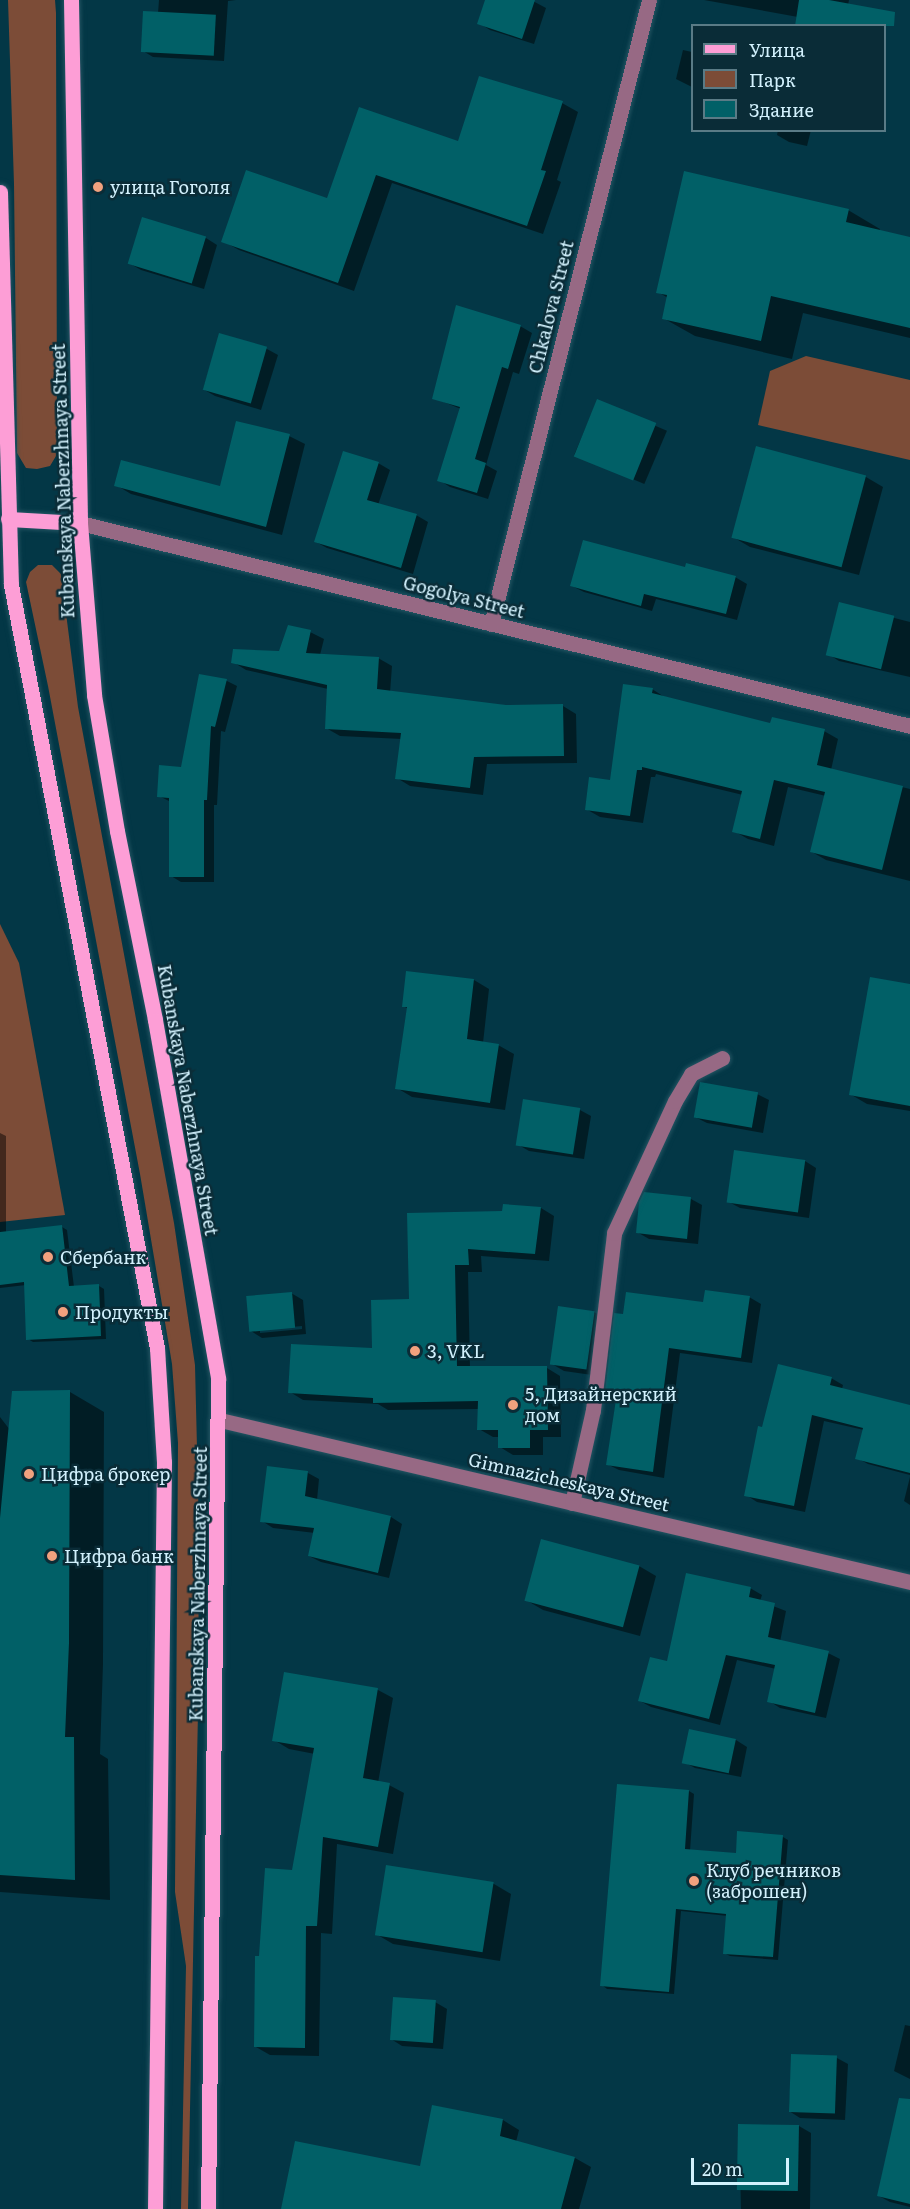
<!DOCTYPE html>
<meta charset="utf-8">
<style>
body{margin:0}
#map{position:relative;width:910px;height:2209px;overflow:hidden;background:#033746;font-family:Literata,serif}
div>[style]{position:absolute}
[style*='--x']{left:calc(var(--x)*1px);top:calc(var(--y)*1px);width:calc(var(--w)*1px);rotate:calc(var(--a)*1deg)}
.green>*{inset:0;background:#7c4c37}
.shadow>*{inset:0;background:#0007;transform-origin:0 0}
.building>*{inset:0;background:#016067;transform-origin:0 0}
.roads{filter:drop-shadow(0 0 2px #245563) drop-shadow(0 0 2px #245563)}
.minor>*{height:15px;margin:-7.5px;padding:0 7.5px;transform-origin:7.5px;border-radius:7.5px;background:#976984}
.major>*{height:15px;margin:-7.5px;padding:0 7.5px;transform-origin:7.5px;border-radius:7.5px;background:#fd9ed6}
.dots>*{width:16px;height:16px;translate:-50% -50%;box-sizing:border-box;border:3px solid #0a2c37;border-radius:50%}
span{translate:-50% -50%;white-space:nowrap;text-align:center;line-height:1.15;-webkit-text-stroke:5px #0a2c37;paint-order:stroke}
.poi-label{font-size:18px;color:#d2f1fd}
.left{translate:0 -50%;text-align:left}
.street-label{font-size:18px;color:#d2f1fd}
.legend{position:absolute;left:691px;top:24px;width:195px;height:108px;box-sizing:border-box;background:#0a2c37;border:2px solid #5a7b86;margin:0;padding:8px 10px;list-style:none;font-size:18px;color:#d2f1fd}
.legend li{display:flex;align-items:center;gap:12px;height:30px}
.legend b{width:30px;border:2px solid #5a7b86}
.scale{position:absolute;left:691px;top:2158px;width:98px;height:27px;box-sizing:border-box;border:3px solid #d2f1fd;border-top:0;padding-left:8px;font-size:18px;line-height:21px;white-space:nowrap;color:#d2f1fd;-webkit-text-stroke:4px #0a2c37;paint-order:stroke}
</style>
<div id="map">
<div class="green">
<div style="clip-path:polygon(8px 0,55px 0,56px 13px,57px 439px,56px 456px,50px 466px,37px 469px,26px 468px,17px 453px,14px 184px)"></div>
<div style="clip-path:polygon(806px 356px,910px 380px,910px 460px,758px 425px,770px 371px)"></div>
<div style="clip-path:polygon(38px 565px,52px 565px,61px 574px,78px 707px,174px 1223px,195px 1365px,199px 1531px,198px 1712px,188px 2209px,181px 2209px,186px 1966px,175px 1892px,178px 1443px,172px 1364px,140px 1174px,48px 686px,26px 582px,30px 572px)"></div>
<div style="clip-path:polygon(0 924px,19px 963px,65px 1215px,0 1222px)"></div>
</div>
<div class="shadow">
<div style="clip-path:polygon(159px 0,236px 0,228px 1px,224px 61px,153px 57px,143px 51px,158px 13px)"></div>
<div style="clip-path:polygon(487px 0,531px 0,546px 8px,534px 44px,490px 30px,479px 23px)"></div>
<div style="clip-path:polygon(704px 0,849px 0,848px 5px,798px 17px)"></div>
<div style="clip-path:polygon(683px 50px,692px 52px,692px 87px,676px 79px)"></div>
<div style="clip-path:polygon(562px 103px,578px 112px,557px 180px,561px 182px,543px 234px,392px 183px,354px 291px,239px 250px,223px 241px,328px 200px,360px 109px,459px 143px)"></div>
<div style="clip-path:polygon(778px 130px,811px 130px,807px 146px,789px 142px,777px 135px)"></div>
<div style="clip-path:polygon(848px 210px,880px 229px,879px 232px,910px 239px,910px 338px,803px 313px,792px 359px,695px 336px,663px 318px,668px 298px,658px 292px)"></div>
<div style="clip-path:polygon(206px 238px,217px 245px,204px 289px,141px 270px,129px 263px)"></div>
<div style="clip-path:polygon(520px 326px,532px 333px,519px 374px,513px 372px,486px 465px,497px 471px,488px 499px,450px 487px,439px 480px,461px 409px,434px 398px)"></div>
<div style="clip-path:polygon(220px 335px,267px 349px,278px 355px,261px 410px,215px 396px,203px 389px)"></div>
<div style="left:597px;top:401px;width:76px;height:58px;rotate:23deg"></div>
<div style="clip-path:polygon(289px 436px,305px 444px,282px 535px,131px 494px,116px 485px,221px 488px)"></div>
<div style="clip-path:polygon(757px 448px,866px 477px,883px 487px,859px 575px,750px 547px,733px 537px)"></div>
<div style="clip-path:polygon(378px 463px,390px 470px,378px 505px,416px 515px,428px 522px,413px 574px,327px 548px,316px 542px)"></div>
<div style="clip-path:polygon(686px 569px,735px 577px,747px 584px,737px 620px,656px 599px,652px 611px,584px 592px,572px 586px)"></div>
<div style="clip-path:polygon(840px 604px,910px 622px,910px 677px,839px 661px,828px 654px)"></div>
<div style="clip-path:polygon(310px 632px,324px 639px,320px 655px,378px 658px,392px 666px,390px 693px,506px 706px,563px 706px,576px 714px,577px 763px,487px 764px,483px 795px,410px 786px,397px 778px,402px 739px,340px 736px,326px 728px,328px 689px,246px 670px,233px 662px,280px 653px)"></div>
<div style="clip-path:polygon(200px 676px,227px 681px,237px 686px,225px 732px,221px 731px,217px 805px,214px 805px,214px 882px,181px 882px,171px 876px,171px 802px,159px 796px,183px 768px)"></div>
<div style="clip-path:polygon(652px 689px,666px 698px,771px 725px,824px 731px,838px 739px,831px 770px,910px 789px,910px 881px,826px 860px,812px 852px,826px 796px,788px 787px,774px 846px,748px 839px,734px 831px,743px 795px,656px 774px,655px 777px,651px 777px,643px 823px,600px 817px,586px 809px,611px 782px)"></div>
<div style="clip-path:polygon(474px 980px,489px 989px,483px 1043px,498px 1045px,514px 1054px,505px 1110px,412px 1097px,397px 1088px,409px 1009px,403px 1006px)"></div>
<div style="clip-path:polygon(910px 986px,910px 1111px,867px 1104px,850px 1094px)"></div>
<div style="clip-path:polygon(757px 1094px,769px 1100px,763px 1133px,707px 1123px,695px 1117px)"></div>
<div style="clip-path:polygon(580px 1110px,591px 1116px,584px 1159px,529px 1151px,517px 1144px)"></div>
<div style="clip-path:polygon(0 1133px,6px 1136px,6px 1233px,62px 1227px,67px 1230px,74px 1287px,99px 1286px,104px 1289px,106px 1339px,33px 1342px,28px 1339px,26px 1285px,0 1288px)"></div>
<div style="clip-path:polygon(805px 1161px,816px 1168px,809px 1218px,740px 1208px,729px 1202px)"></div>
<div style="clip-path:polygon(645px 1193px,691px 1199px,702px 1205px,698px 1244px,649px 1239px,637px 1232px)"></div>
<div style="clip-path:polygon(541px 1208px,554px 1216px,549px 1261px,481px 1256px,482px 1272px,468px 1272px,470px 1368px,547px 1368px,560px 1376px,561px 1437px,543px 1437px,543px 1455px,513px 1455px,500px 1447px,500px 1437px,493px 1437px,479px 1429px,479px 1409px,388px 1410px,378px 1404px,303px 1400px,290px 1392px,374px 1350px,410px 1300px,503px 1213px)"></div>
<div style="clip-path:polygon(evenodd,291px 1293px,303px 1300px,306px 1334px,262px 1338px,251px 1331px,291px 1293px,302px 1326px,302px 1329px,260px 1333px,260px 1330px,302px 1326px)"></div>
<div style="clip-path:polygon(749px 1297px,761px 1304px,752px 1363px,680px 1353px,664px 1478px,619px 1470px,607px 1464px,618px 1397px,607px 1391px,624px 1316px)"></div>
<div style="clip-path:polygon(594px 1312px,606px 1319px,599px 1376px,564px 1371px,552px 1364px)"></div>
<div style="clip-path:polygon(831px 1378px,843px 1385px,842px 1389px,910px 1407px,910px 1475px,868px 1464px,857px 1458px,864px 1430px,824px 1421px,805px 1512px,757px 1502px,746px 1495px,764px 1429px)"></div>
<div style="clip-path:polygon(70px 1392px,104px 1412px,103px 1664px,100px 1754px,108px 1759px,110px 1900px,0 1892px,0 1417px,10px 1430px)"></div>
<div style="clip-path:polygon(268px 1468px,308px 1473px,319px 1479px,317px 1500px,391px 1517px,402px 1524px,389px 1578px,321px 1562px,309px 1556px,315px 1533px,273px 1528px,262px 1521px)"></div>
<div style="clip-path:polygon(910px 1477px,910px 1505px,904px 1501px)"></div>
<div style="clip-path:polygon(639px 1566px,656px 1576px,640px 1636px,543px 1610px,526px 1600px)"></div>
<div style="clip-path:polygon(750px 1588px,762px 1595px,760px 1601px,786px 1611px,780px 1642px,828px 1653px,840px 1659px,826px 1718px,780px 1708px,769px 1701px,776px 1669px,737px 1660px,720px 1725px,651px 1707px,640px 1701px,668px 1663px)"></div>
<div style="clip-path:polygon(286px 1674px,378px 1690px,393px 1698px,378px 1783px,389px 1785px,404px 1793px,393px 1854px,337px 1844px,332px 1934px,321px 1933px,319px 2056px,270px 2055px,256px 2047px,260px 1957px,294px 1871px,315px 1754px,289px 1749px,274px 1740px)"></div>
<div style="clip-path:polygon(690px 1731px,736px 1740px,747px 1747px,741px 1777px,695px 1768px,684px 1762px)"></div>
<div style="clip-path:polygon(689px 1791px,694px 1794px,690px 1851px,737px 1855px,783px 1837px,788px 1840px,778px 1960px,730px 1956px,724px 1953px,728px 1916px,681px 1911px,674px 1994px,607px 1989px,602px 1985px)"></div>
<div style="clip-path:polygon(387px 1867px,494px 1884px,511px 1894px,500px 1961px,393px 1944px,376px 1934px)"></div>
<div style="clip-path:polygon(435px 2002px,447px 2009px,443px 2049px,402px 2046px,391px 2039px)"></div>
<div style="clip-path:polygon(905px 2025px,910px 2026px,910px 2079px,894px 2071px)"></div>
<div style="clip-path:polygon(792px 2056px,837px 2058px,848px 2064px,845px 2120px,800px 2118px,789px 2111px)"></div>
<div style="clip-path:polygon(433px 2106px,503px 2120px,519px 2130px,516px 2142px,575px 2158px,591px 2167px,579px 2209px,282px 2209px,421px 2168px)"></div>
<div style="clip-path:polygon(739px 2126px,799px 2126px,811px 2133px,810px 2209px,741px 2209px)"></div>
<div style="clip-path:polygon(910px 2147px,910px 2207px,890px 2202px,879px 2196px)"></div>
</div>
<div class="building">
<div style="clip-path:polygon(485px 0,535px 0,522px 39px,477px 24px)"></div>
<div style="clip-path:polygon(799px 0,829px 0,895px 12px,894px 26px,795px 26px)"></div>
<div style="left:143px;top:11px;width:73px;height:41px;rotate:3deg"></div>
<div style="clip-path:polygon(479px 76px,563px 101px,541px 170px,546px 171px,527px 226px,376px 175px,338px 283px,221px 242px,246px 170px,327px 198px,359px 107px,458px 141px)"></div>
<div style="clip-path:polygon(684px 171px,849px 209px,846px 222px,910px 237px,910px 328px,771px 296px,761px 341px,662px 319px,667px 295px,656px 293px)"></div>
<div style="left:142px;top:217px;width:67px;height:49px;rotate:17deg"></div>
<div style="clip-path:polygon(456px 305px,521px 325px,508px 369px,502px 367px,475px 459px,486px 463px,477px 493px,437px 481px,460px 407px,432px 399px)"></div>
<div style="left:219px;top:333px;width:50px;height:59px;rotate:16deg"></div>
<div style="left:597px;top:399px;width:64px;height:62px;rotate:22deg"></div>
<div style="clip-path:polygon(236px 421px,290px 434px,266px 527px,114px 486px,121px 460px,220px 486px)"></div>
<div style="left:756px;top:446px;width:114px;height:95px;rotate:15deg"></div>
<div style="clip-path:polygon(343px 451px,379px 462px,367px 500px,417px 514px,401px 568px,314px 542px)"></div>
<div style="clip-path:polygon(583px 540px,685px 567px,686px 563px,736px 576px,726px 614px,644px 594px,641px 606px,570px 586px)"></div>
<div style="left:839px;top:602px;width:57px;height:55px;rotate:14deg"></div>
<div style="clip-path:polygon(288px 625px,311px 630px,306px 653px,379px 657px,377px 689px,506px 705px,563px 704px,564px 756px,474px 757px,470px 788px,395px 779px,401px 733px,325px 729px,327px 685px,231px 663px,233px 649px,279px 651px)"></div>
<div style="clip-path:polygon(199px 674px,227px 679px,215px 727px,211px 726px,207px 800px,204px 800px,204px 877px,169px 877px,169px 798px,157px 797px,159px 765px,181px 767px)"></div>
<div style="clip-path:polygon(623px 684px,653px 688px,652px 693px,770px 723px,772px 717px,825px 729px,817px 765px,903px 786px,882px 870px,810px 852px,825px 792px,774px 780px,760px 839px,732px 832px,742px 791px,642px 767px,642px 770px,637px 770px,630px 816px,585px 810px,589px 777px,610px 780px)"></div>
<div style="clip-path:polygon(406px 971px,474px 979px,467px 1039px,499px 1044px,490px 1103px,395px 1089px,407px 1007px,402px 1007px)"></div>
<div style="clip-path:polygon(870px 977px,910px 984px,910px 1106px,849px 1095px)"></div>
<div style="left:700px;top:1082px;width:59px;height:36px;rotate:10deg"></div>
<div style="left:523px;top:1099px;width:58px;height:47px;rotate:9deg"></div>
<div style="left:734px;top:1150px;width:72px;height:53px;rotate:8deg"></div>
<div style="clip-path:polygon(644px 1192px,691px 1197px,687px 1239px,636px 1233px,639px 1202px)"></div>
<div style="clip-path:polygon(503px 1204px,541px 1207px,535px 1254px,468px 1249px,469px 1265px,455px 1265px,457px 1366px,547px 1366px,548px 1430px,530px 1430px,530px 1448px,498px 1448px,498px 1430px,477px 1430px,478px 1401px,373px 1403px,373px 1398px,288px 1393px,291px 1344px,372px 1348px,371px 1300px,409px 1299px,407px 1213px,502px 1211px)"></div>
<div style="clip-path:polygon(62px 1225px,69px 1286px,99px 1284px,101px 1336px,26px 1340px,24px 1282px,0 1285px,0 1232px)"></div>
<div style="clip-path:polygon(705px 1290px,750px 1296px,741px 1358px,669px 1348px,653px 1472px,606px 1465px,617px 1393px,605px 1391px,614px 1313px,623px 1314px,626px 1292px,703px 1302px)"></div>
<div style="left:292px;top:1292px;width:36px;height:46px;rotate:85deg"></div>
<div style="left:558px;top:1306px;width:37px;height:59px;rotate:8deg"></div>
<div style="clip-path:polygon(778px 1364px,832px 1377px,830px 1385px,910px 1405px,910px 1473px,855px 1459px,863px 1428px,812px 1415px,794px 1506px,744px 1496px,758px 1426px,762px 1427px)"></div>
<div style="clip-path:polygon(70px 1390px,69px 1643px,65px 1737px,74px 1737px,75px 1880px,0 1875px,0 1518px,12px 1391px)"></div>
<div style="clip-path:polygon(267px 1466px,308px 1471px,305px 1496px,391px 1516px,378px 1573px,308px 1556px,314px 1528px,260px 1522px)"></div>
<div style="left:541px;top:1539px;width:102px;height:64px;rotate:15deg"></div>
<div style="clip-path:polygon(686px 1573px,751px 1587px,749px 1597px,775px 1603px,768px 1637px,829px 1651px,815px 1713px,767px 1702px,775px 1665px,726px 1655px,709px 1719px,638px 1701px,650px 1657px,667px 1661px)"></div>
<div style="clip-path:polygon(284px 1672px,378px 1688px,363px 1778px,390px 1783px,378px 1847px,323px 1837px,317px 1926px,306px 1926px,305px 2048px,254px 2047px,255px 1956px,259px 1956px,265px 1868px,292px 1870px,314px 1748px,272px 1741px)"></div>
<div style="left:689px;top:1729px;width:48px;height:35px;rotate:12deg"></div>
<div style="clip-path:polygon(617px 1784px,689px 1790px,685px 1849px,736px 1853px,737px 1831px,783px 1835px,773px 1957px,723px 1954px,726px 1914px,676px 1909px,669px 1992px,600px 1986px)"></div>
<div style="left:386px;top:1865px;width:109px;height:71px;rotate:9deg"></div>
<div style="left:393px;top:1997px;width:43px;height:43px;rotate:4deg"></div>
<div style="left:791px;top:2054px;width:46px;height:58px;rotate:2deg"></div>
<div style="clip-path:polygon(899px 2098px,910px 2099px,910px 2204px,877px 2196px)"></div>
<div style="clip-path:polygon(432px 2105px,503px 2119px,500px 2136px,575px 2157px,561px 2209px,281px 2209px,295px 2141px,420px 2166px)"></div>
<div style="left:738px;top:2124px;width:61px;height:66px;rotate:1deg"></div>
</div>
<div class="roads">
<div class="minor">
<div style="--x:80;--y:523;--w:854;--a:13.74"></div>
<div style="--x:491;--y:624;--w:644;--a:-75.79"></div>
<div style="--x:220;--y:1420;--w:709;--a:13.21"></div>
<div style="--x:572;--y:1503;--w:95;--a:-77.3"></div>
<div style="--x:593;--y:1410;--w:178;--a:-83.2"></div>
<div style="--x:614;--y:1233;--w:145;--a:-65.2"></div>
<div style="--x:675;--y:1101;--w:31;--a:-59"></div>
<div style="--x:691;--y:1074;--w:35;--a:-27"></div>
</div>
<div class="major">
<div style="--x:71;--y:0;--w:523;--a:89.01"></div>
<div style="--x:80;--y:523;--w:173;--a:85.3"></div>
<div style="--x:94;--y:695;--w:138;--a:80.4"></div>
<div style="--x:117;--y:831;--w:193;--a:78.6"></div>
<div style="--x:155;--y:1020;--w:364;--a:80"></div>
<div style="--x:218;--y:1379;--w:830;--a:90.69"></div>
<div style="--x:0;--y:192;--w:393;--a:88.4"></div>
<div style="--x:11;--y:585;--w:777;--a:79.17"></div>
<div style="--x:157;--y:1348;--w:114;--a:86.5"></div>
<div style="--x:164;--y:1462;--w:747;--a:90.69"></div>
<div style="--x:8;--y:519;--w:72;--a:3.2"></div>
</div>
</div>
<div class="dots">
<div style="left:98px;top:187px;background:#f2a17e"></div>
<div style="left:48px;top:1257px;background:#f2a17e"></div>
<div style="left:63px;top:1312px;background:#f2a17e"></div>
<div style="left:415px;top:1351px;background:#f2a17e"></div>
<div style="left:513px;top:1405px;background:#f2a17e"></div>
<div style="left:29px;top:1474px;background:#f2a17e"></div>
<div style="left:52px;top:1556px;background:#f2a17e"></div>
<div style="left:694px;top:1881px;background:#f2a17e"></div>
</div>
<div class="poi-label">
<span class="left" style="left:110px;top:187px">улица Гоголя</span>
<span class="left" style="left:60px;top:1257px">Сбербанк</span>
<span class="left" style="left:75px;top:1312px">Продукты</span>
<span class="left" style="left:427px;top:1351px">3, VKL</span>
<span class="left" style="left:525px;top:1405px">5, Дизайнерский<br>дом</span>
<span class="left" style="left:41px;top:1474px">Цифра брокер</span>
<span class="left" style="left:64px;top:1556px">Цифра банк</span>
<span class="left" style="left:706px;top:1881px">Клуб речников<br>(заброшен)</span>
</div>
<div class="street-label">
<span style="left:551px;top:307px;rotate:-76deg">Chkalova Street</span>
<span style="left:63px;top:481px;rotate:-92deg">Kubanskaya Naberzhnaya Street</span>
<span style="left:464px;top:597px;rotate:14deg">Gogolya Street</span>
<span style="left:188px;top:1100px;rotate:80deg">Kubanskaya Naberzhnaya Street</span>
<span style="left:569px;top:1482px;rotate:13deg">Gimnazicheskaya Street</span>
<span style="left:198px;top:1584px;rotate:-89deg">Kubanskaya Naberzhnaya Street</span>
</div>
<ul class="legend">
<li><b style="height:8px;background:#fd9ed6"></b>Улица</li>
<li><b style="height:16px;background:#7c4c37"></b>Парк</li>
<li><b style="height:16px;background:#016067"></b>Здание</li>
</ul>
<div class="scale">20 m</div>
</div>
